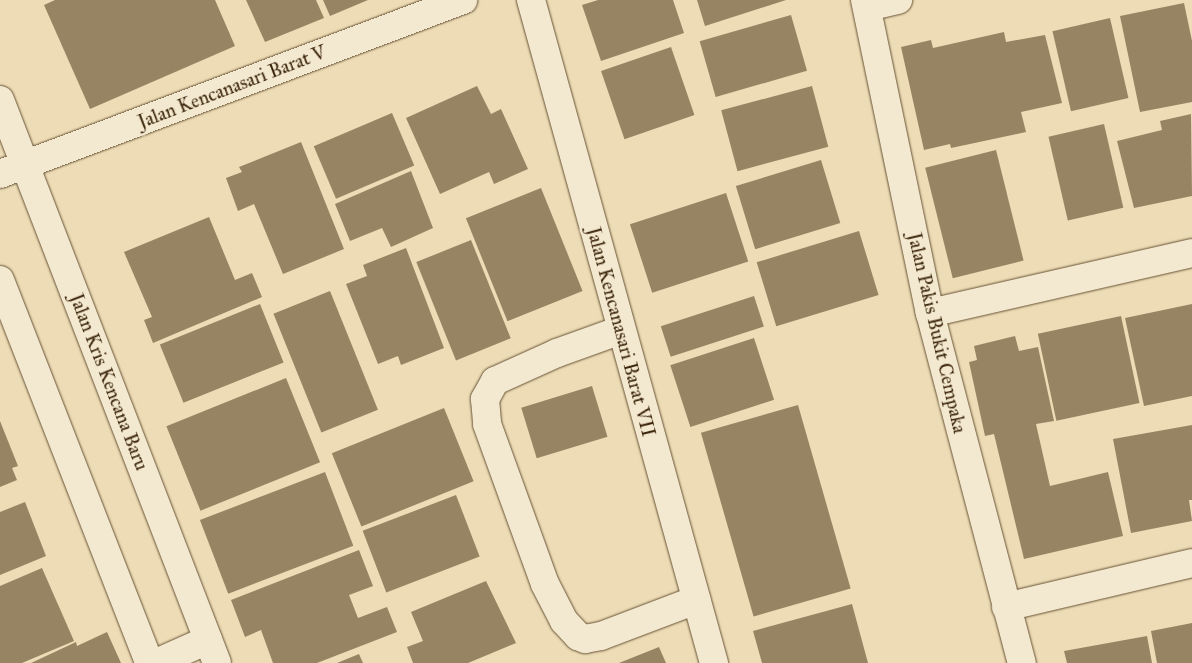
<!DOCTYPE html>
<style>
body{margin:0}
#map{position:relative;width:1192px;height:663px;overflow:hidden;background:#eddcb6;font-family:"IM FELL Great Primer",serif}
div>[style]{position:absolute}
[style*='--x']{left:calc(var(--x)*1px);top:calc(var(--y)*1px);width:calc(var(--w)*1px);rotate:calc(var(--a)*1deg)}
.building>*{inset:0;background:#978463;transform-origin:0 0}
.roads{filter:drop-shadow(0 0 1px #675234) drop-shadow(0 0 1px #675234)}
.minor>*{height:28px;margin:-14px;padding:0 14px;transform-origin:14px;border-radius:14px;background:#f3e8d0}
span{translate:-50% -50%;white-space:nowrap;text-align:center;line-height:1.15;-webkit-text-stroke:5px #f3e8d0;paint-order:stroke}
.street-label{font-size:19px;color:#3a2409}
</style>
<div id="map">
<div class="building">
<div style="clip-path:polygon(55px 0,215px 0,235px 46px,90px 109px,44px 5px)"></div>
<div style="clip-path:polygon(246px 0,316px 0,324px 18px,265px 42px)"></div>
<div style="clip-path:polygon(323px 0,368px 0,330px 16px)"></div>
<div style="clip-path:polygon(598px 0,673px 0,684px 33px,601px 61px,582px 5px)"></div>
<div style="clip-path:polygon(697px 0,786px 0,705px 26px)"></div>
<div style="clip-path:polygon(1184px 3px,1192px 41px,1192px 102px,1140px 112px,1120px 16px)"></div>
<div style="left:791px;top:15px;width:58px;height:95px;rotate:74deg"></div>
<div style="left:1110px;top:18px;width:82px;height:59px;rotate:77deg"></div>
<div style="clip-path:polygon(1004px 32px,1006px 42px,1045px 35px,1062px 103px,1021px 112px,1026px 132px,951px 148px,950px 144px,924px 150px,901px 47px,931px 40px,933px 48px)"></div>
<div style="left:671px;top:47px;width:72px;height:74px;rotate:71deg"></div>
<div style="clip-path:polygon(477px 86px,491px 114px,501px 109px,528px 169px,494px 184px,489px 172px,440px 194px,406px 118px)"></div>
<div style="left:812px;top:86px;width:63px;height:94px;rotate:75deg"></div>
<div style="left:392px;top:113px;width:57px;height:85px;rotate:67deg"></div>
<div style="clip-path:polygon(1191px 114px,1192px 196px,1134px 208px,1117px 141px,1162px 130px,1160px 121px)"></div>
<div style="left:1104px;top:124px;width:86px;height:57px;rotate:77deg"></div>
<div style="clip-path:polygon(301px 142px,344px 249px,283px 274px,254px 204px,238px 211px,226px 178px,242px 172px,239px 167px)"></div>
<div style="left:996px;top:150px;width:114px;height:73px;rotate:76deg"></div>
<div style="left:821px;top:160px;width:66px;height:89px;rotate:73deg"></div>
<div style="clip-path:polygon(411px 171px,433px 228px,391px 247px,382px 228px,350px 241px,335px 204px)"></div>
<div style="left:541px;top:188px;width:111px;height:81px;rotate:68deg"></div>
<div style="left:726px;top:193px;width:72px;height:101px;rotate:72deg"></div>
<div style="clip-path:polygon(209px 217px,235px 280px,252px 273px,262px 297px,153px 343px,144px 320px,152px 317px,124px 252px)"></div>
<div style="left:859px;top:231px;width:67px;height:107px;rotate:73deg"></div>
<div style="left:471px;top:240px;width:106px;height:59px;rotate:68deg"></div>
<div style="clip-path:polygon(406px 248px,444px 348px,401px 365px,398px 356px,378px 364px,346px 284px,367px 276px,363px 265px)"></div>
<div style="left:330px;top:291px;width:128px;height:61px;rotate:68deg"></div>
<div style="left:754px;top:296px;width:32px;height:98px;rotate:72deg"></div>
<div style="left:260px;top:304px;width:63px;height:108px;rotate:68deg"></div>
<div style="clip-path:polygon(1192px 304px,1192px 396px,1144px 406px,1125px 318px)"></div>
<div style="left:1121px;top:316px;width:89px;height:85px;rotate:78deg"></div>
<div style="clip-path:polygon(1015px 336px,1019px 351px,1038px 347px,1054px 421px,1036px 424px,1050px 486px,1108px 472px,1123px 536px,1024px 559px,994px 434px,985px 436px,969px 362px,977px 360px,974px 346px)"></div>
<div style="left:754px;top:338px;width:65px;height:88px;rotate:72deg"></div>
<div style="left:286px;top:378px;width:91px;height:129px;rotate:68deg"></div>
<div style="left:592px;top:386px;width:53px;height:74px;rotate:73deg"></div>
<div style="left:798px;top:405px;width:191px;height:101px;rotate:74deg"></div>
<div style="left:444px;top:408px;width:79px;height:121px;rotate:68deg"></div>
<div style="clip-path:polygon(0 421px,18px 466px,12px 468px,17px 480px,0 487px)"></div>
<div style="clip-path:polygon(1192px 425px,1192px 500px,1189px 500px,1192px 521px,1131px 533px,1113px 439px)"></div>
<div style="left:325px;top:472px;width:79px;height:134px;rotate:69deg"></div>
<div style="left:456px;top:495px;width:66px;height:100px;rotate:69deg"></div>
<div style="clip-path:polygon(25px 502px,46px 556px,0 575px,0 512px)"></div>
<div style="clip-path:polygon(359px 550px,373px 586px,349px 595px,358px 618px,387px 607px,397px 632px,317px 663px,273px 663px,261px 630px,245px 637px,231px 600px)"></div>
<div style="clip-path:polygon(42px 568px,74px 641px,22px 663px,0 663px,0 586px)"></div>
<div style="clip-path:polygon(486px 581px,516px 643px,468px 663px,413px 663px,407px 647px,423px 641px,411px 612px)"></div>
<div style="clip-path:polygon(852px 604px,868px 663px,762px 663px,753px 631px)"></div>
<div style="clip-path:polygon(1192px 623px,1192px 663px,1157px 663px,1151px 631px)"></div>
<div style="clip-path:polygon(107px 632px,121px 663px,31px 663px,76px 642px,77px 646px)"></div>
<div style="clip-path:polygon(1147px 636px,1152px 663px,1067px 663px,1064px 651px)"></div>
<div style="clip-path:polygon(659px 647px,666px 663px,619px 663px)"></div>
<div style="clip-path:polygon(359px 654px,363px 663px,337px 663px)"></div>
</div>
<div class="roads">
<div class="minor">
<div style="--x:531;--y:0;--w:688;--a:74.57"></div>
<div style="--x:865;--y:0;--w:320;--a:78.3"></div>
<div style="--x:930;--y:313;--w:362;--a:75.3"></div>
<div style="--x:867;--y:7;--w:32;--a:-13"></div>
<div style="--x:0;--y:100;--w:603;--a:68.92"></div>
<div style="--x:0;--y:174;--w:495;--a:-20.6"></div>
<div style="--x:0;--y:280;--w:411;--a:68.7"></div>
<div style="--x:930;--y:313;--w:269;--a:-12.9"></div>
<div style="--x:621;--y:330;--w:68;--a:160.2"></div>
<div style="--x:557;--y:353;--w:68;--a:155.7"></div>
<div style="--x:495;--y:381;--w:21;--a:119"></div>
<div style="--x:485;--y:399;--w:25;--a:85"></div>
<div style="--x:487;--y:424;--w:170;--a:70.1"></div>
<div style="--x:545;--y:584;--w:42;--a:62.8"></div>
<div style="--x:564;--y:621;--w:21;--a:47"></div>
<div style="--x:578;--y:636;--w:8;--a:23"></div>
<div style="--x:585;--y:639;--w:16;--a:-11"></div>
<div style="--x:601;--y:636;--w:102;--a:-20.8"></div>
<div style="--x:1006;--y:607;--w:191;--a:-13.3"></div>
<div style="--x:156;--y:663;--w:57;--a:-23.9"></div>
</div>
</div>
<div class="street-label">
<span style="left:232px;top:87px;rotate:-21deg">Jalan Kencanasari Barat V</span>
<span style="left:621px;top:332px;rotate:75deg">Jalan Kencanasari Barat VII</span>
<span style="left:937px;top:333px;rotate:77deg">Jalan Pakis Bukit Cempaka</span>
<span style="left:109px;top:382px;rotate:69deg">Jalan Kris Kencana Baru</span>
</div>
</div>
